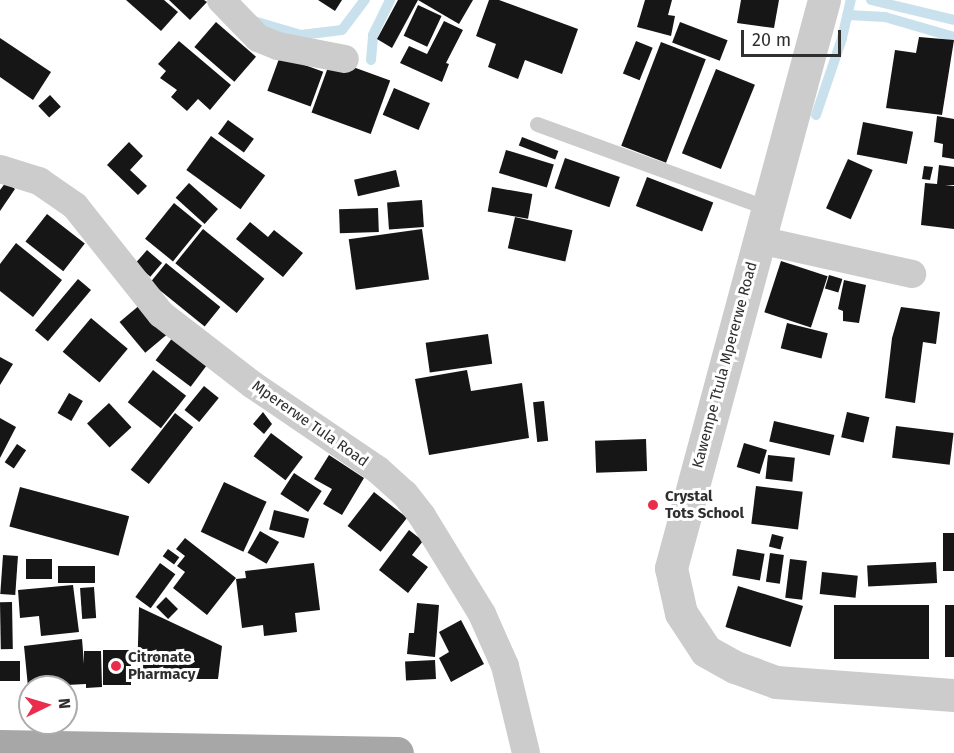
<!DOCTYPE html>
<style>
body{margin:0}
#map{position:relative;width:954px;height:753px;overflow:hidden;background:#fff;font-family:"Fira Sans",sans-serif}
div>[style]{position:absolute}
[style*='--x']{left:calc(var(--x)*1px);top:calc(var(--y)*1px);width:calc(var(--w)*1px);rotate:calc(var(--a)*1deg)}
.stream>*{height:10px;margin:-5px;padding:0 5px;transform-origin:5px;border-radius:5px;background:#c8e1ed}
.building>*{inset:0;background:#161616;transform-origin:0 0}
.service>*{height:15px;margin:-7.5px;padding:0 7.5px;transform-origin:7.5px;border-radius:7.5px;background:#ccc}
.minor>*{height:28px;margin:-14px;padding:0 14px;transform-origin:14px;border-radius:14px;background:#ccc}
.tertiary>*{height:33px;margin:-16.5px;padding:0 16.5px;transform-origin:16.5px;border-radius:16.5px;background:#ccc}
.primary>*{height:33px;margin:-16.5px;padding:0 16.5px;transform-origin:16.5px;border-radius:16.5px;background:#a7a7a7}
.dots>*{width:16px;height:16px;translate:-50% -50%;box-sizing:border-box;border:3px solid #fff;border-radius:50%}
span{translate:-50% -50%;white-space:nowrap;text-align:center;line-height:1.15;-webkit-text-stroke:6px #fff;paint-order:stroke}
.street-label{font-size:15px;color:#2f2f2f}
.poi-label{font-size:15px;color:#2f2f2f;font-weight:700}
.left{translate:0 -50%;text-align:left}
.north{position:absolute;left:18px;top:675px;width:60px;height:60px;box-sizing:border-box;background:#fff;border:2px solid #acacac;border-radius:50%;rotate:85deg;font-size:16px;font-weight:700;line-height:24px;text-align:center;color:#2f2f2f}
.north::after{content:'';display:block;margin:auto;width:21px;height:27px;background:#e92d4b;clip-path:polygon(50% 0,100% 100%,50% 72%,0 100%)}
.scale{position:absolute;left:741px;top:30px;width:100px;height:27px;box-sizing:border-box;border:3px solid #2f2f2f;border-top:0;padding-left:8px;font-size:18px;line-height:21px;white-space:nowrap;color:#2f2f2f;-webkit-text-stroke:4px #fff;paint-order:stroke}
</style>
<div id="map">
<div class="stream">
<div style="--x:871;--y:0;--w:85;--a:13.5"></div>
<div style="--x:848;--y:15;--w:37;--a:3"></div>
<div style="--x:885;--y:17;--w:72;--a:16.2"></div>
<div style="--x:257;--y:22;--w:46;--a:16.5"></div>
<div style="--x:301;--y:35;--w:41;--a:-7"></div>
<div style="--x:342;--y:30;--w:38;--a:-53"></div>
<div style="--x:371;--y:60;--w:25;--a:-85"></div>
<div style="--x:373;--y:35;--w:39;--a:-64"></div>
<div style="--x:816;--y:115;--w:81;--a:-71.3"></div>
<div style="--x:842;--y:38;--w:39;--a:-77"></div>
</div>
<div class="building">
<div style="clip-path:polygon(126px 0,164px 0,178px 12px,161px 31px)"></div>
<div style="clip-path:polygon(169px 0,204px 0,207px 2px,190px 20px)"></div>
<div style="clip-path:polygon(318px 0,342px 0,335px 11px)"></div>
<div style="clip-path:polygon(398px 0,418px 0,392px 48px,377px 39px)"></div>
<div style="clip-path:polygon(418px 0,473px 0,459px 24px)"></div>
<div style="clip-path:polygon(489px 0,499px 0,578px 29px,562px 74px,525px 60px,518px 79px,488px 67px,496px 44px,476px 36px)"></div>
<div style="clip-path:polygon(645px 0,672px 0,668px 15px,675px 16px,671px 36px,637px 27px)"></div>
<div style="clip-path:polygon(741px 0,779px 0,774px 28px,737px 23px)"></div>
<div style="left:418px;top:5px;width:26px;height:34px;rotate:25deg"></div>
<div style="clip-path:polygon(444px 21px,463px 30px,446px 63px,449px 64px,442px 82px,400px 63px,409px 46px,427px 54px)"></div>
<div style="left:216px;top:22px;width:53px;height:33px;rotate:41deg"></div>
<div style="left:680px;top:22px;width:51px;height:22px;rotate:21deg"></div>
<div style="clip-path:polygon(919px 37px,954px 40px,942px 115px,886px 108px,895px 50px,916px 53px)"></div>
<div style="clip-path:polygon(0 38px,51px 72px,33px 100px,0 77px)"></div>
<div style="clip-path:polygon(179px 41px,231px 85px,210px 110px,198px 99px,187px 111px,171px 97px,177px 90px,160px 78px,166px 71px,158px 64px)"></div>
<div style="left:636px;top:41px;width:18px;height:35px;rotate:22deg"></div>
<div style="left:661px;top:42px;width:48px;height:111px;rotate:21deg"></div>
<div style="left:280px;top:56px;width:46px;height:37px;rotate:20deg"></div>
<div style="left:331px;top:59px;width:63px;height:57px;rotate:20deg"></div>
<div style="left:716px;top:69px;width:42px;height:91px;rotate:22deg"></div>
<div style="left:394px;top:88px;width:39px;height:29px;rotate:23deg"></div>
<div style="left:50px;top:95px;width:16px;height:16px;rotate:47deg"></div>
<div style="clip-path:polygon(937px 116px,954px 119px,954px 159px,942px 157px,943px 144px,934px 142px)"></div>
<div style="left:228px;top:120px;width:32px;height:17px;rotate:36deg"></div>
<div style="left:863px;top:122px;width:51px;height:33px;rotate:11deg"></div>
<div style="left:211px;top:136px;width:67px;height:42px;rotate:36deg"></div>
<div style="left:522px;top:137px;width:39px;height:9px;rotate:21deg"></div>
<div style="clip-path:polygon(129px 142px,143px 156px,130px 170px,147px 186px,138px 195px,107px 165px)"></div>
<div style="left:506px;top:150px;width:50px;height:24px;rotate:17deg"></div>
<div style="left:565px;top:158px;width:58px;height:32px;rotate:19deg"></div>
<div style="left:848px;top:159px;width:27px;height:54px;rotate:24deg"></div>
<div style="clip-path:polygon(939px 165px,954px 167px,954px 185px,945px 185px,954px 186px,954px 229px,921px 225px,925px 183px,937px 184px)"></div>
<div style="clip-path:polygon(924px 166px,933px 167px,930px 180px,922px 179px)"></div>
<div style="left:396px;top:170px;width:17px;height:43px;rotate:77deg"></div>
<div style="left:647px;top:177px;width:71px;height:31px;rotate:21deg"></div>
<div style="clip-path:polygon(6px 182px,15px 189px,0 211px,0 190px)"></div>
<div style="left:189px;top:183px;width:39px;height:20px;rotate:42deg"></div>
<div style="left:492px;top:187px;width:41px;height:25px;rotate:10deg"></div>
<div style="left:422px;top:200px;width:27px;height:35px;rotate:86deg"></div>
<div style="left:174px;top:203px;width:36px;height:46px;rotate:39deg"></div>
<div style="left:378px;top:208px;width:24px;height:39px;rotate:88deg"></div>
<div style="left:47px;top:214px;width:48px;height:35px;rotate:38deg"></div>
<div style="left:515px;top:217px;width:59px;height:32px;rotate:13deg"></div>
<div style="clip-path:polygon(250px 222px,268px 237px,274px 230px,303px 253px,283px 277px,236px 239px)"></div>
<div style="left:203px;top:229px;width:79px;height:44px;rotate:39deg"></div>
<div style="left:422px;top:229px;width:51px;height:74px;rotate:82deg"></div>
<div style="clip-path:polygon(16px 243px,62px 280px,33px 317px,0 291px,0 264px)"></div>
<div style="left:147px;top:250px;width:20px;height:18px;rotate:41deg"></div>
<div style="left:781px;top:261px;width:49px;height:54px;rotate:18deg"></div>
<div style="left:166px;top:263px;width:70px;height:25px;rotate:39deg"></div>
<div style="left:829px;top:275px;width:14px;height:14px;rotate:17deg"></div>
<div style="left:78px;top:279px;width:17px;height:67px;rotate:40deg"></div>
<div style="clip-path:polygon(844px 280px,866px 285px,859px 323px,843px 321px,843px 311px,838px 309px)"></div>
<div style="left:141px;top:304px;width:40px;height:28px;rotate:50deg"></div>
<div style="clip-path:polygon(901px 307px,940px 312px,936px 344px,923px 342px,915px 403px,885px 398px,892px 338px)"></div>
<div style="left:91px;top:318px;width:48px;height:44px;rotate:40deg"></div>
<div style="left:787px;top:323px;width:42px;height:26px;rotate:14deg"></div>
<div style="left:488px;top:334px;width:30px;height:63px;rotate:82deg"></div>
<div style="left:173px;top:337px;width:44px;height:29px;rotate:37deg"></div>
<div style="clip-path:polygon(0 357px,13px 364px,0 385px)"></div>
<div style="left:153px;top:370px;width:42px;height:41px;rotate:38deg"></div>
<div style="clip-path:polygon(467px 370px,471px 391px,522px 383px,529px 438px,429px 455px,415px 379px)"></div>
<div style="left:204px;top:386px;width:19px;height:31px;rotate:39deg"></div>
<div style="left:69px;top:393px;width:16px;height:23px;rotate:30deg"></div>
<div style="left:544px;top:401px;width:40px;height:11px;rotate:84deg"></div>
<div style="left:109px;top:403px;width:33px;height:30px;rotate:47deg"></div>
<div style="clip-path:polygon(263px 412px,272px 424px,264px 434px,253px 424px)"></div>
<div style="left:847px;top:412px;width:23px;height:26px;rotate:13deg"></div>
<div style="left:175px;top:413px;width:23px;height:72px;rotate:38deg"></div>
<div style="clip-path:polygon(0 418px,16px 427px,0 458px)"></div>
<div style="left:774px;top:421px;width:62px;height:21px;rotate:13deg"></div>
<div style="left:896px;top:426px;width:58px;height:32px;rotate:7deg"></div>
<div style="left:271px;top:433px;width:40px;height:29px;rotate:37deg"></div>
<div style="left:646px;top:439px;width:32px;height:51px;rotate:88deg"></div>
<div style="left:744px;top:443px;width:24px;height:25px;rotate:17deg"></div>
<div style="left:17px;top:444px;width:11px;height:22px;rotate:34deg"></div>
<div style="clip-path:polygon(329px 455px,364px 478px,342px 515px,323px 504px,332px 489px,314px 479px)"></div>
<div style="left:768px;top:455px;width:27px;height:24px;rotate:6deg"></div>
<div style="left:294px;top:473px;width:33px;height:25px;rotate:33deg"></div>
<div style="left:224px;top:482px;width:47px;height:55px;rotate:25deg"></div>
<div style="left:756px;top:486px;width:47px;height:38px;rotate:7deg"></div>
<div style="left:20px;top:487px;width:113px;height:41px;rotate:15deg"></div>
<div style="left:374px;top:492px;width:42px;height:43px;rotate:38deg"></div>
<div style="left:274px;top:510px;width:36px;height:20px;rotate:14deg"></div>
<div style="clip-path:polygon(409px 530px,423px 541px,412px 555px,428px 567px,408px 593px,379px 570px)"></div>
<div style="left:260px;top:531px;width:22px;height:25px;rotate:30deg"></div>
<div style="left:943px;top:533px;width:11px;height:38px"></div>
<div style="left:772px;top:534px;width:12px;height:13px;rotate:14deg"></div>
<div style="clip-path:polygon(185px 538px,236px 578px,207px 615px,173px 588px,185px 572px,177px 566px,185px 556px,176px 549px)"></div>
<div style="left:168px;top:549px;width:14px;height:9px;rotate:36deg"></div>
<div style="left:737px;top:549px;width:28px;height:27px;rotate:10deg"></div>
<div style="left:770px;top:553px;width:14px;height:29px;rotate:8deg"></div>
<div style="left:3px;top:555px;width:15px;height:39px;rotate:4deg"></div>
<div style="left:26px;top:559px;width:26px;height:20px"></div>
<div style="left:790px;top:559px;width:17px;height:39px;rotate:7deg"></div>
<div style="left:936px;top:562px;width:21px;height:69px;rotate:87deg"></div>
<div style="left:160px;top:563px;width:19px;height:42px;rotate:36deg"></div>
<div style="clip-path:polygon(314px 563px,320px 610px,295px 613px,297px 632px,264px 636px,263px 625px,242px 628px,236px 579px,246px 578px,245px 571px)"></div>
<div style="left:95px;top:566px;width:17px;height:37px;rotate:90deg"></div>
<div style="left:822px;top:572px;width:36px;height:22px;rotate:6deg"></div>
<div style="clip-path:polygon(73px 585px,79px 632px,41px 636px,39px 616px,20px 618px,18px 590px)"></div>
<div style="left:738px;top:586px;width:68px;height:43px;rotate:17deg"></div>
<div style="left:94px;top:587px;width:31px;height:14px;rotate:86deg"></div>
<div style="left:166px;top:597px;width:17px;height:14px;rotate:45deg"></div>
<div style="left:12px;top:602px;width:47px;height:12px;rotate:89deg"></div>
<div style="clip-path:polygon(417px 603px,439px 605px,435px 657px,407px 654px,409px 633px,414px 633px)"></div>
<div style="left:834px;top:605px;width:95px;height:54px"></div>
<div style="left:945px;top:605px;width:9px;height:52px"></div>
<div style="clip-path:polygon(139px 607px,222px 646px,218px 679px,137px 679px)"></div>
<div style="clip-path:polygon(461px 620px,484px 664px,451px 682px,439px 658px,449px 652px,439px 632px)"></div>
<div style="clip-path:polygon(82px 639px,84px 664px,84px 651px,101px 651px,102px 687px,86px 688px,86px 684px,28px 687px,24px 646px)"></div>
<div style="left:103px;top:650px;width:28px;height:35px"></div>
<div style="left:435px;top:660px;width:19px;height:30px;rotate:87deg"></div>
<div style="left:0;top:661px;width:20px;height:20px"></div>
</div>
<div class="service">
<div style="--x:537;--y:124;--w:246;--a:20"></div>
</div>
<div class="minor">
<div style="--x:221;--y:0;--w:53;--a:45.8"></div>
<div style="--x:258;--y:38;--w:22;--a:22"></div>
<div style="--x:278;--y:46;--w:68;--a:11"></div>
<div style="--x:0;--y:169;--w:41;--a:17.1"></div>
<div style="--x:39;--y:181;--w:44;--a:34.8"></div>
<div style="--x:75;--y:206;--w:138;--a:51.5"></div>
<div style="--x:161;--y:314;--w:116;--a:37.7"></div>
<div style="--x:253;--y:385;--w:151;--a:34.2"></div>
<div style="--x:378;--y:470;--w:36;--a:42"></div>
<div style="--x:405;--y:494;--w:28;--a:52"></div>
<div style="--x:422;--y:516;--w:115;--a:58.5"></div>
<div style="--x:482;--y:614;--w:57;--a:66.1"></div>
<div style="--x:505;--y:666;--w:89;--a:76.4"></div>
<div style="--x:759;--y:240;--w:157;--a:12.5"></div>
</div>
<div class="tertiary">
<div style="--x:824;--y:0;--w:588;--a:105.08"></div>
<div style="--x:671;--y:568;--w:46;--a:77.5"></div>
<div style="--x:681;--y:613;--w:45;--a:56.7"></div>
<div style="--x:706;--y:651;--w:33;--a:29"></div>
<div style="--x:735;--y:667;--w:44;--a:20.1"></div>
<div style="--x:776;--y:682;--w:178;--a:4.2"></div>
</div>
<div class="primary">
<div style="--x:0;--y:746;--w:397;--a:1"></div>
</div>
<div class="dots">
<div style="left:653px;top:505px;background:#e92d4b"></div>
<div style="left:116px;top:666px;background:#e92d4b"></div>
</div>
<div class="street-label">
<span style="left:725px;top:365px;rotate:-75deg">Kawempe Ttula Mpererwe Road</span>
<span style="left:310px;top:424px;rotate:35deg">Mpererwe Tula Road</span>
</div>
<div class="poi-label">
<span class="left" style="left:665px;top:505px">Crystal<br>Tots School</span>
<span class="left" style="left:128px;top:666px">Citronate<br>Pharmacy</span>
</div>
<div class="north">N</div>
<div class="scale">20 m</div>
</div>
